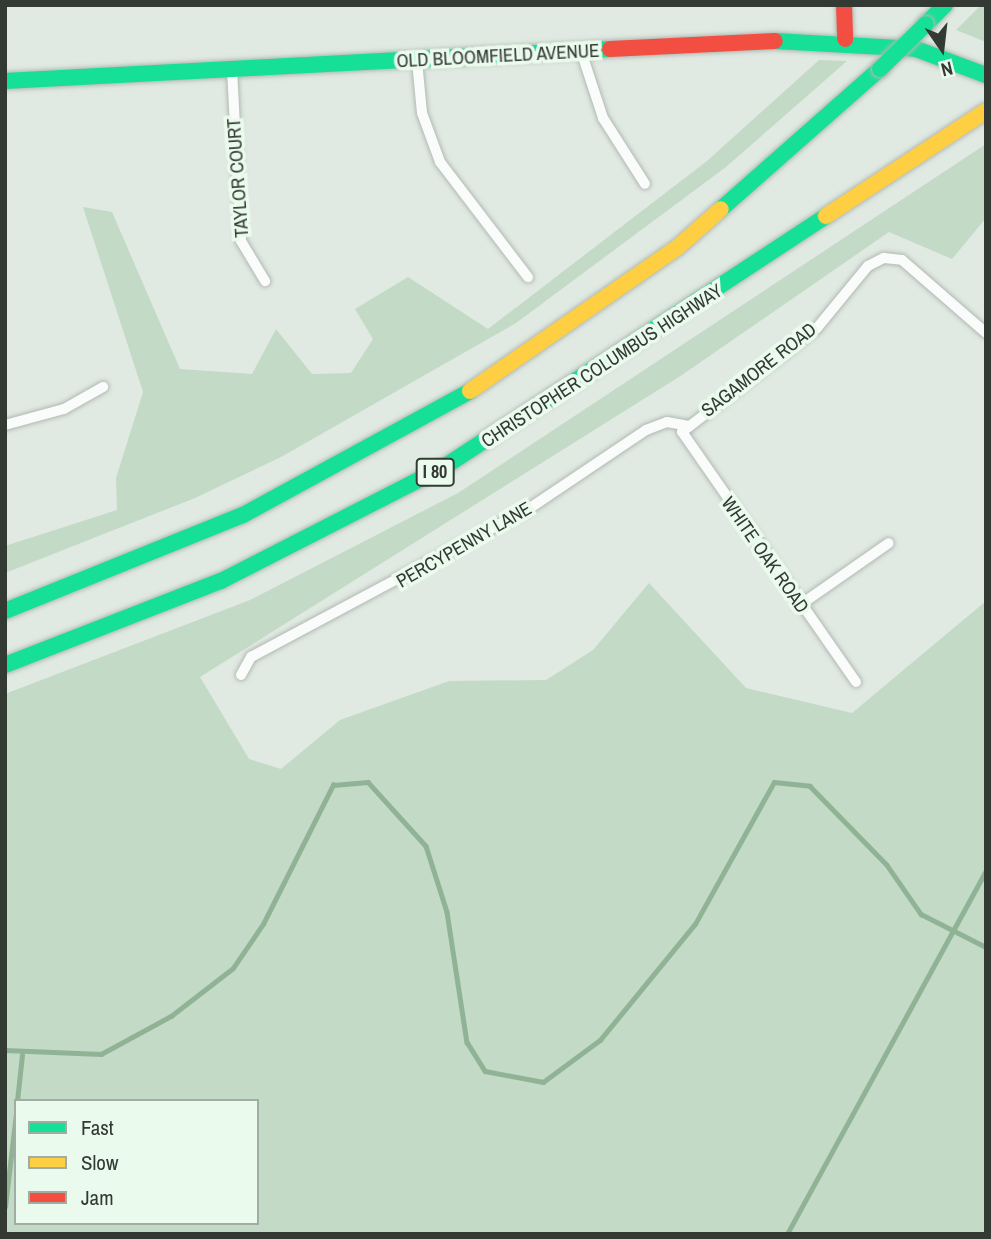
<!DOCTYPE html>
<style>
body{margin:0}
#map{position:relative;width:991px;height:1239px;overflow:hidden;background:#e0eae2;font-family:"Archivo Narrow",sans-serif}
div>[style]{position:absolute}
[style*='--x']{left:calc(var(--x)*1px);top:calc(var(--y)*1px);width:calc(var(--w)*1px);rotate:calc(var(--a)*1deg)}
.green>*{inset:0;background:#c3dac6}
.stream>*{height:4.5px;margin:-2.25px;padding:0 2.25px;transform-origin:2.25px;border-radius:2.25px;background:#90b395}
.roads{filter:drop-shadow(0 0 2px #b2b9b3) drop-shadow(0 0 2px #b2b9b3)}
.street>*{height:10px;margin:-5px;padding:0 5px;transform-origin:5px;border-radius:5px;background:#fafcfb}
.fast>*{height:16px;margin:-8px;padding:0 8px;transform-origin:8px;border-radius:8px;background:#16e098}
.slow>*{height:16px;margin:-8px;padding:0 8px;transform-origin:8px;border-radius:8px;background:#ffcf43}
.jam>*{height:16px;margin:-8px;padding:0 8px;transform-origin:8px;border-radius:8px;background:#f24e42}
.bridges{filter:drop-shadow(0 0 2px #b2b9b3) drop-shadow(0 0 2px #b2b9b3)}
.fast-bridge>*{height:16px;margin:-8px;padding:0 8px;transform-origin:8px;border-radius:8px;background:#16e098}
span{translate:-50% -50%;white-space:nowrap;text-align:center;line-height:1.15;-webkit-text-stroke:7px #eafaec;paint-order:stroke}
.shield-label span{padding:2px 5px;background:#eafaec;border:2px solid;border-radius:5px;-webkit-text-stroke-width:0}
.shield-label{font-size:18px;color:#333a34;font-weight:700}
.street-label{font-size:19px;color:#333a34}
.frame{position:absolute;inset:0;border:7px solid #333a34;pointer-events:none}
.legend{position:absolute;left:14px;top:1099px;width:245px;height:126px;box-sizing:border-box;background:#eafaec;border:2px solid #a1ada2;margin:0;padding:9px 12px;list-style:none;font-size:21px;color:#333a34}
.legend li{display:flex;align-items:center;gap:14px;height:35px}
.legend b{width:35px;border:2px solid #a1ada2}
.north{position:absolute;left:907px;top:14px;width:70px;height:70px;-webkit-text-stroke:5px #eafaec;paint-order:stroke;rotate:166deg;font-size:19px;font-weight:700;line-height:28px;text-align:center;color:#333a34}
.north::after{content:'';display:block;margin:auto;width:24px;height:32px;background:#333a34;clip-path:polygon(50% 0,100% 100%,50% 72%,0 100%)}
</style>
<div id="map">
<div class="green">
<div style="clip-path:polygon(981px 5px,986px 5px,986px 42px,956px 30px)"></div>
<div style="clip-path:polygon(819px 60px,847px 61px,726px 167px,516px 323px,281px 457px,195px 498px,5px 573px,5px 546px,117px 510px,116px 478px,143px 392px,83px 207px,112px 212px,180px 369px,252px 374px,276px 329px,312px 374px,351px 373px,373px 339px,355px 309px,408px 277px,488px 329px,707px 161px)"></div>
<div style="clip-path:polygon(evenodd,986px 144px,986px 218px,952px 259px,889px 232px,682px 375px,200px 677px,249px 759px,281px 769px,340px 720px,449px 681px,546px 680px,593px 650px,649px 583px,746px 688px,852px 713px,986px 601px,986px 1234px,5px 1234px,5px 694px,250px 600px,458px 493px,986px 144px,16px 1101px,257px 1101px,257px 1223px,16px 1223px,16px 1101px)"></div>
</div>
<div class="stream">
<div style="--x:5;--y:1050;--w:96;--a:2.4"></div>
<div style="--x:101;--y:1054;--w:80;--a:-28.5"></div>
<div style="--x:171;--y:1016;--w:78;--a:-37.7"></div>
<div style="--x:233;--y:968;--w:53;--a:-55.7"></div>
<div style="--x:263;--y:924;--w:156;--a:-63.3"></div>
<div style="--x:333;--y:785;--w:35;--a:-5"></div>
<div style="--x:368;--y:782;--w:86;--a:47.8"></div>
<div style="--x:426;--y:846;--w:69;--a:72.3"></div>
<div style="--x:447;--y:912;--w:132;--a:81.3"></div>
<div style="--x:467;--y:1042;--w:34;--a:58"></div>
<div style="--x:485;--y:1071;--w:59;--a:10.7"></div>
<div style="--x:543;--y:1082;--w:71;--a:-36.4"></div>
<div style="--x:600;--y:1040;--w:150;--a:-50.7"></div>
<div style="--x:695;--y:924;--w:162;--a:-60.9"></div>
<div style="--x:774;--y:782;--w:36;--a:6"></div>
<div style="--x:810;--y:786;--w:110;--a:45.7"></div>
<div style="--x:887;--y:865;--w:60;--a:55.2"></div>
<div style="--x:921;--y:914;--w:73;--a:26.9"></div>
<div style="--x:17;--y:1101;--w:46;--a:-83.8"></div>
<div style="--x:5;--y:1207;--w:94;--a:-83.3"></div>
<div style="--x:787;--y:1234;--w:414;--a:-61.3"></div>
</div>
<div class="roads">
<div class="street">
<div style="--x:581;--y:51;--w:71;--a:71.8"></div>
<div style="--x:603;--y:118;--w:78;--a:57.5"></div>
<div style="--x:417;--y:61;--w:52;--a:84.5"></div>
<div style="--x:422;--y:113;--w:52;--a:69.8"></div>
<div style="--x:440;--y:162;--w:145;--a:52.6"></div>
<div style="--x:232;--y:69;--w:172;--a:87"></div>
<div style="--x:241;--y:241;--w:47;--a:59"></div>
<div style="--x:5;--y:425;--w:61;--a:-15.2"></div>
<div style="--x:64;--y:409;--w:45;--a:-29.4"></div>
<div style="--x:800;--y:605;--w:108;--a:-34.9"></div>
<div style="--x:241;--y:675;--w:21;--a:-61"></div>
<div style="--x:251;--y:657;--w:316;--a:-28.1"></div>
<div style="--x:530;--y:508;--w:140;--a:-33.9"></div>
<div style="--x:646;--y:430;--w:22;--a:-21"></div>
<div style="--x:667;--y:422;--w:22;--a:10"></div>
<div style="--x:856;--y:682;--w:305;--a:-124.8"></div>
<div style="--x:682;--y:432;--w:170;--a:-37.6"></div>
<div style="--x:817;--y:328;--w:80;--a:-50.6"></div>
<div style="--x:868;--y:266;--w:18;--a:-27"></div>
<div style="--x:884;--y:258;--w:18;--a:6"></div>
<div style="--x:902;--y:260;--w:111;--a:41"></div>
</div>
<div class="fast">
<div style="--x:926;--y:24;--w:27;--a:-45"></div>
<div style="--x:775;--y:41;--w:141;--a:3.2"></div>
<div style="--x:916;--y:49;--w:75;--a:20.4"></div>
<div style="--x:5;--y:81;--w:606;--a:-3.03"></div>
<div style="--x:721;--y:209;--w:212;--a:-41.4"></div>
<div style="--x:5;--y:611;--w:257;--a:-22"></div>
<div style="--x:243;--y:515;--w:259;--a:-28.6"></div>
<div style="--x:5;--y:665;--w:232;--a:-21.3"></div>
<div style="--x:221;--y:581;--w:250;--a:-27.1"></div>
<div style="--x:444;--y:467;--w:457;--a:-33.3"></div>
</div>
<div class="slow">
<div style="--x:826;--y:216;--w:191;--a:-33.3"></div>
<div style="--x:470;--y:391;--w:253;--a:-34.7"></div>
<div style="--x:678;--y:247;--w:57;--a:-41.5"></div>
</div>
<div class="jam">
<div style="--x:844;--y:5;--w:34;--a:88"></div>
<div style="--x:610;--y:49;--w:165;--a:-2.8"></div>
</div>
</div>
<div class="bridges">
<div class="fast-bridge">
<div style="--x:880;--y:69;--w:64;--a:-44.4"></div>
</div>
</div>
<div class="shield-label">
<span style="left:435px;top:472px">I 80</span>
</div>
<div class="street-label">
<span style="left:498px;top:56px;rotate:-3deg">OLD BLOOMFIELD AVENUE</span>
<span style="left:238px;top:178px;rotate:-94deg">TAYLOR COURT</span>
<span style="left:602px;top:366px;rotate:-33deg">CHRISTOPHER COLUMBUS HIGHWAY</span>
<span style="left:759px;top:370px;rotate:-38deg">SAGAMORE ROAD</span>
<span style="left:464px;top:545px;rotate:-30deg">PERCYPENNY LANE</span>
<span style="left:765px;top:555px;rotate:55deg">WHITE OAK ROAD</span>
</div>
<div class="frame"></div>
<ul class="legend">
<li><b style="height:9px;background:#16e098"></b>Fast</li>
<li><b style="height:9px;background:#ffcf43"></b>Slow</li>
<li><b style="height:9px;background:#f24e42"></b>Jam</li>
</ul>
<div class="north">N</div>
</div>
